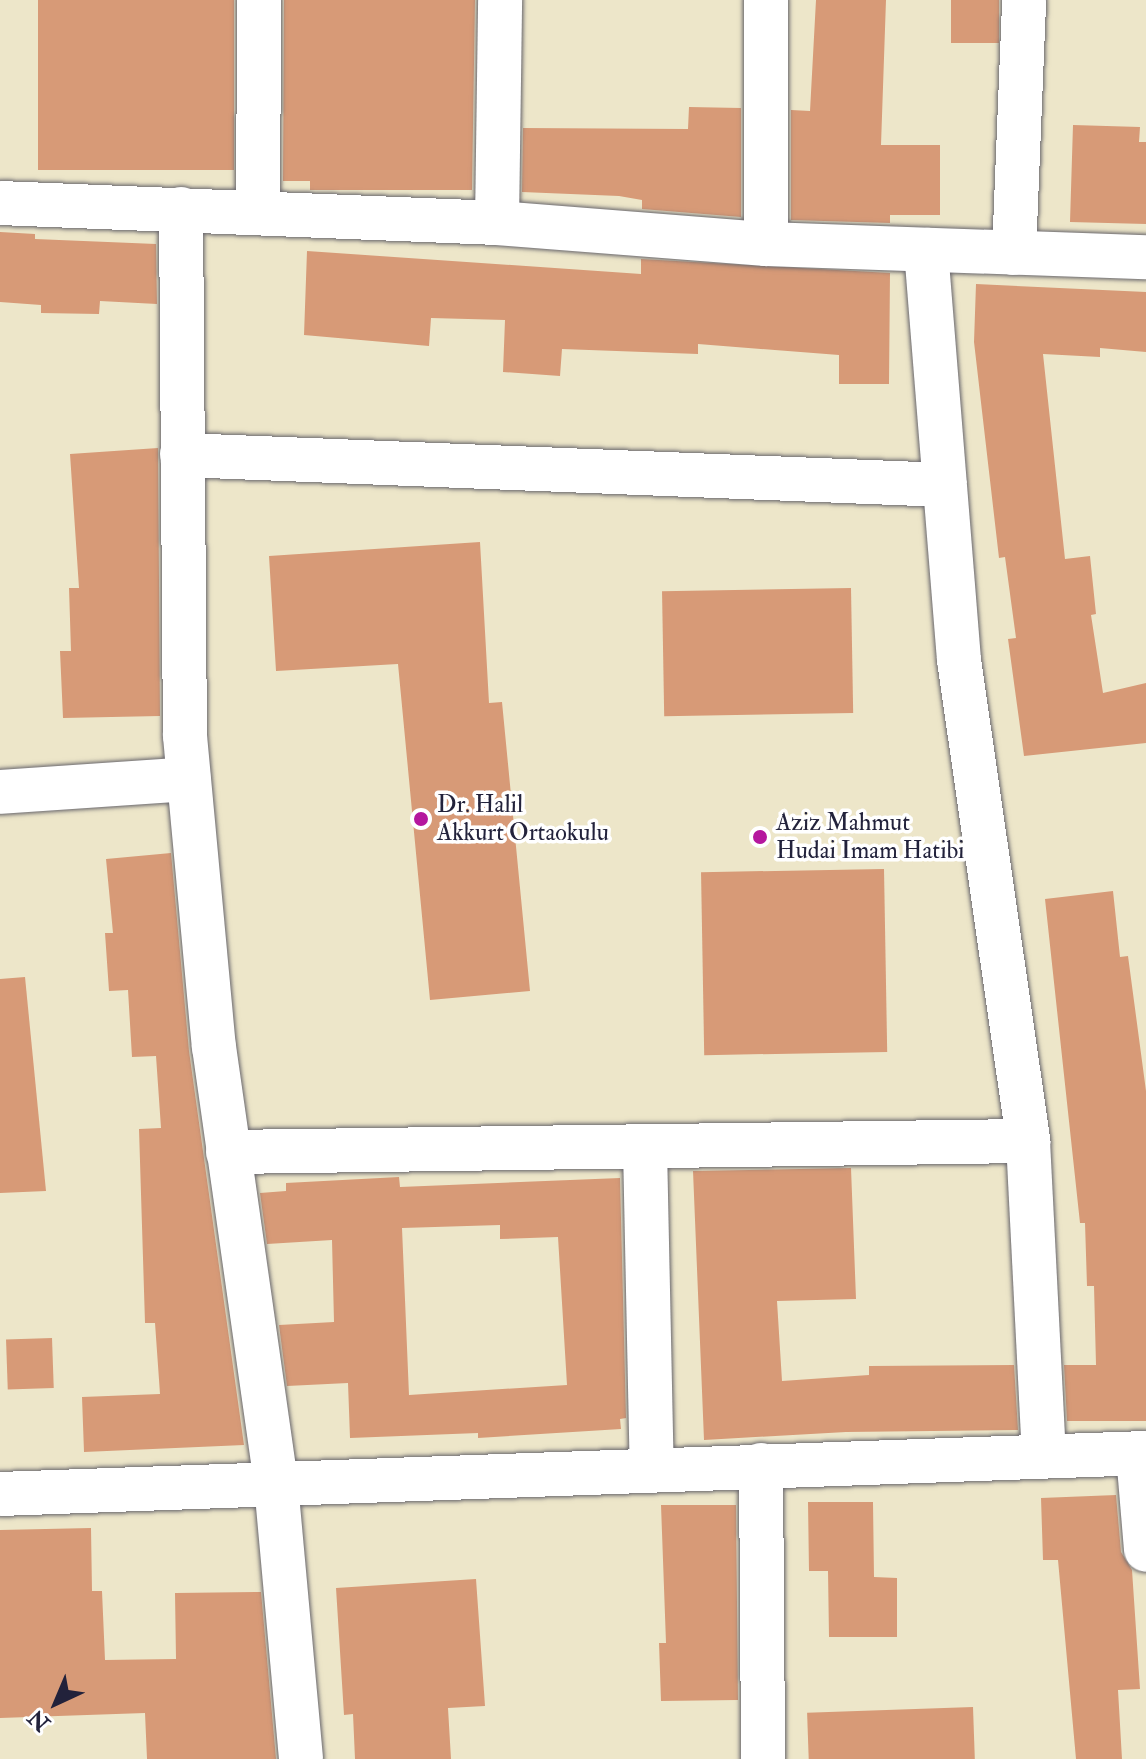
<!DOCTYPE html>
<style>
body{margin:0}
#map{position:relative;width:1146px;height:1759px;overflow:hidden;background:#ede6c9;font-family:"IM FELL Double Pica",serif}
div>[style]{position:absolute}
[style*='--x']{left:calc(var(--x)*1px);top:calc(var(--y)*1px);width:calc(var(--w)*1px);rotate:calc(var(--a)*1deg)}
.building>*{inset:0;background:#d79a77;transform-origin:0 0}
.roads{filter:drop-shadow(0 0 2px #69676d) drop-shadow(0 0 2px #69676d)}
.minor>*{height:44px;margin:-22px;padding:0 22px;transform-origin:22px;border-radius:22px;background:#fff}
.dots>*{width:22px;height:22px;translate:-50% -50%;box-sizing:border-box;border:4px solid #fff;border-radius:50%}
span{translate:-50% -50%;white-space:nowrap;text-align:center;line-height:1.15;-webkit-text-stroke:7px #fff;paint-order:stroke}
.poi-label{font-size:24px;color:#22223b}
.left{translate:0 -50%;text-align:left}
.north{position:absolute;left:16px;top:1663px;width:80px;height:80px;-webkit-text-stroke:6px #fff;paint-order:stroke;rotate:224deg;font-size:22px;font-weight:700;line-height:32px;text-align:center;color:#22223b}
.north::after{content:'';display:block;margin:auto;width:28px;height:36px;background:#22223b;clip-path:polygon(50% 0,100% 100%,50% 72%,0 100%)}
</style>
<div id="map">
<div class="building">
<div style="left:38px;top:0;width:196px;height:170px"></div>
<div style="clip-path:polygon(284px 0,475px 0,472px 190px,310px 190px,310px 181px,283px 181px)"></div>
<div style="clip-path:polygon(816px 0,886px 0,881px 145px,940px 145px,940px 215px,890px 215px,890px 223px,791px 220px,791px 110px,810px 111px)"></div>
<div style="left:951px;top:0;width:48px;height:43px"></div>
<div style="clip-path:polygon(689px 107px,741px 108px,741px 217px,642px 209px,642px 200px,619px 196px,522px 192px,523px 128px,688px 129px)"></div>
<div style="clip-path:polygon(1073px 125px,1140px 127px,1139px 142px,1146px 142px,1146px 224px,1070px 222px)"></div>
<div style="clip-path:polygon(0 232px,35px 234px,35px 239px,156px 244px,157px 304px,100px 301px,99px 314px,41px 313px,41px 305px,0 302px)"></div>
<div style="clip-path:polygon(307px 251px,641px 274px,641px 259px,890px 273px,889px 384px,839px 384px,839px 355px,698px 344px,698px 354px,562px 349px,560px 376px,503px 372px,505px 320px,431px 318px,429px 346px,304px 335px)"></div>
<div style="clip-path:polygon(976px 284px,1146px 292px,1146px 352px,1100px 348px,1100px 357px,1043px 354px,1065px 559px,1090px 556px,1096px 614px,1091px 615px,1103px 693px,1146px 683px,1146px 743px,1024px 756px,1008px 639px,1016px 638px,1005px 557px,999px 558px,974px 342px)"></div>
<div style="clip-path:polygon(158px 448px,160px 716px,63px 718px,60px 651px,71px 651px,69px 588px,79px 588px,70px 454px)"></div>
<div style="clip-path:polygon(480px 542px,489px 703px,502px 702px,530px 991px,430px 1000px,398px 664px,276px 671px,269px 556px)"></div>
<div style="left:851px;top:588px;width:125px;height:189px;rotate:89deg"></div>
<div style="clip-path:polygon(171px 853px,189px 1051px,244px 1445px,84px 1452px,82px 1397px,160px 1394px,155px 1323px,145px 1323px,139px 1129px,161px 1128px,156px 1056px,132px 1057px,128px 990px,109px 991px,105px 933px,113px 933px,106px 859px)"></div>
<div style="left:884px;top:869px;width:183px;height:183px;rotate:89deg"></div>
<div style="clip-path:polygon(1113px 891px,1120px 957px,1128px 956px,1146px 1091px,1146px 1421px,1067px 1421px,1064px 1365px,1096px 1365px,1094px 1286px,1087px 1286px,1085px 1223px,1080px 1223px,1045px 899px)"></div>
<div style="clip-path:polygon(25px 977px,46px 1191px,0 1193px,0 979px)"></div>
<div style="clip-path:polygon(851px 1168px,856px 1299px,777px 1301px,782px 1381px,869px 1375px,869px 1366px,1014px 1365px,1018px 1430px,846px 1432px,704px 1440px,693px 1171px)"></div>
<div style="clip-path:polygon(evenodd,399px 1177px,400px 1187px,620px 1178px,626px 1418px,620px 1419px,621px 1429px,478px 1438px,478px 1433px,350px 1438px,348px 1383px,287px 1386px,279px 1325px,334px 1322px,332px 1240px,267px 1244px,260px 1193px,286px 1191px,286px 1183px,399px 1177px,500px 1225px,500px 1239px,558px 1237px,567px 1385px,409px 1395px,402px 1228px,500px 1225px)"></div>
<div style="left:52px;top:1338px;width:50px;height:46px;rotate:88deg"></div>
<div style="clip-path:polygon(1116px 1495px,1121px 1552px,1132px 1570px,1140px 1689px,1118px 1690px,1122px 1759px,1076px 1759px,1058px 1560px,1043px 1560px,1041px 1498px)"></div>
<div style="clip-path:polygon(808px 1502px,873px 1502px,874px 1577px,897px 1578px,897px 1637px,829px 1637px,828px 1571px,809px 1571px)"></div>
<div style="clip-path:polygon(661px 1505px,736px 1505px,738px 1700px,661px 1701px,659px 1643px,666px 1643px)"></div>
<div style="clip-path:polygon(91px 1528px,92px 1591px,102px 1591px,105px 1660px,176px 1659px,175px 1593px,261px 1592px,276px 1759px,147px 1759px,145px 1713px,0 1718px,0 1530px)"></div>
<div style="clip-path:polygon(476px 1579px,485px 1706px,448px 1708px,451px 1759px,355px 1759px,353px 1714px,344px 1715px,336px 1588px)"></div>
<div style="left:973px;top:1707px;width:52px;height:166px;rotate:88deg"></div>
</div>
<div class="roads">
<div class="minor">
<div style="--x:766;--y:0;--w:244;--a:90"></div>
<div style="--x:0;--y:203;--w:497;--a:2.3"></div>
<div style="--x:497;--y:223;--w:270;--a:4.5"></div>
<div style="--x:766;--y:244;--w:380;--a:2"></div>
<div style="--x:181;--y:209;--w:527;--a:89.57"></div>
<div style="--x:185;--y:736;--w:312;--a:84.7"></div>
<div style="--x:214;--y:1047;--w:441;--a:81.9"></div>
<div style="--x:276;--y:1484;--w:276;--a:84.8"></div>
<div style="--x:258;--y:213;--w:213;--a:-89.7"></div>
<div style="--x:497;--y:223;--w:223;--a:-89.2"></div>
<div style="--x:926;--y:250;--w:411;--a:85.4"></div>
<div style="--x:959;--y:660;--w:486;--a:81.8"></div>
<div style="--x:1028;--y:1141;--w:315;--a:87.1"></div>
<div style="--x:1014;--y:253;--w:253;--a:-87.7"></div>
<div style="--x:182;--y:455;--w:763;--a:2.25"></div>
<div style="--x:0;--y:792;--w:189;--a:-3.9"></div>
<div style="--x:645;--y:1147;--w:322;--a:88.8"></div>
<div style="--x:228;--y:1152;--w:800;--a:-0.79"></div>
<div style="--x:1138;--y:1454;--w:96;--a:85.2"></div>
<div style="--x:761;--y:1465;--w:294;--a:89.6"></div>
<div style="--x:0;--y:1494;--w:1147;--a:-2.05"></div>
</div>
</div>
<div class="dots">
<div style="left:421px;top:819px;background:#b5179e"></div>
<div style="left:760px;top:837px;background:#b5179e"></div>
</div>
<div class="poi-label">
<span class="left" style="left:437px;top:819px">Dr. Halil<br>Akkurt Ortaokulu</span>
<span class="left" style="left:776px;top:837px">Aziz Mahmut<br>Hudai Imam Hatibi</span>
</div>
<div class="north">N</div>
</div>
